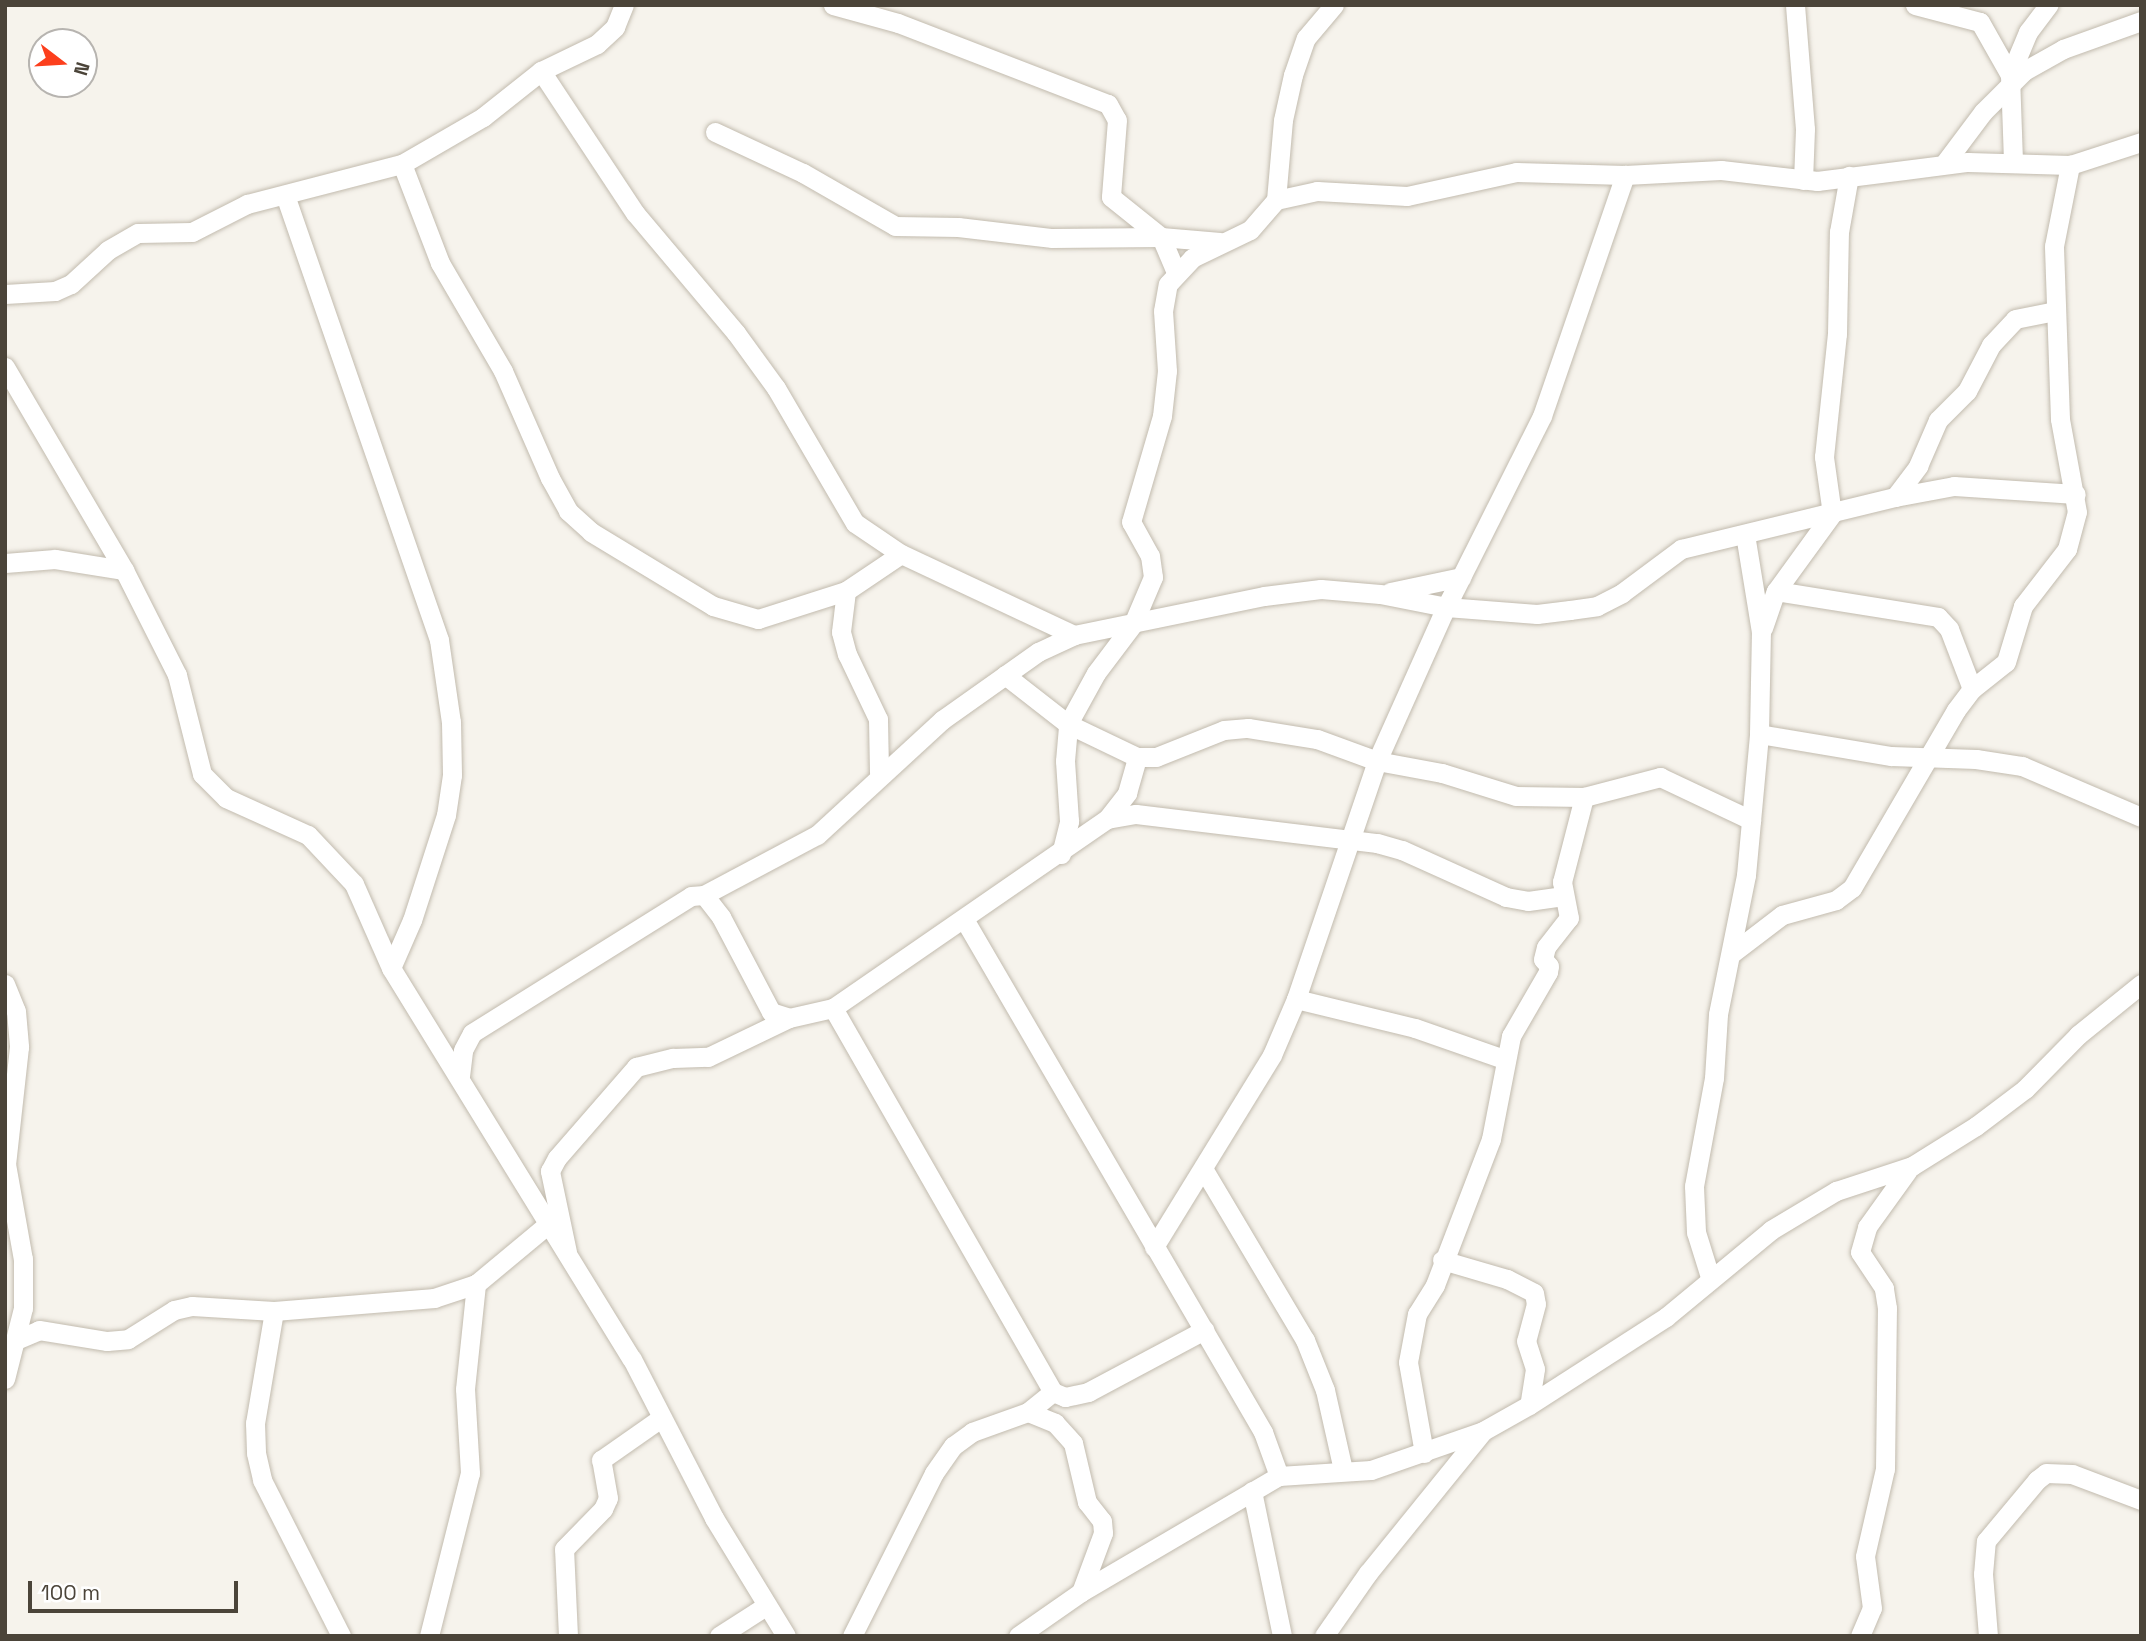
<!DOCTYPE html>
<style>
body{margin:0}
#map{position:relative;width:2146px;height:1641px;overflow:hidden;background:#f6f3ec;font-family:"Space Grotesk",sans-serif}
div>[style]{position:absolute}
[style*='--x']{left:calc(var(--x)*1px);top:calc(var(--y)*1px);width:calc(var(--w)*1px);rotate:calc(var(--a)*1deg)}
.roads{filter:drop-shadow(0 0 2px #c2bbae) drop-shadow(0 0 2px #c2bbae)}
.minor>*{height:19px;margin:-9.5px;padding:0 9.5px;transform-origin:9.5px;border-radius:9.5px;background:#fff}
span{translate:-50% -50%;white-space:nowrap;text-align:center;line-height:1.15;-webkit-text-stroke:7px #fff;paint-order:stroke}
.frame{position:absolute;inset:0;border:7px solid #4b4439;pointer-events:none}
.north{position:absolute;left:28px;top:28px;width:70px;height:70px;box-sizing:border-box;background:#fff;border:2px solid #b7b4b0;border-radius:50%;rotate:107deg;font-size:19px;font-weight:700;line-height:28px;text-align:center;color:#4b4439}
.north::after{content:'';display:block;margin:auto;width:24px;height:32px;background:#fc3f1d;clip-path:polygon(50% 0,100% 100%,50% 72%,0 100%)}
.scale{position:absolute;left:28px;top:1581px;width:210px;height:32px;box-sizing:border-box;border:4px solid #4b4439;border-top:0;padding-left:9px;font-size:21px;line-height:24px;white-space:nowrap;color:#4b4439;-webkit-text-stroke:5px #fff;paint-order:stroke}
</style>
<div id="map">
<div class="roads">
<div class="minor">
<div style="--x:833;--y:5;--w:67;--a:15.5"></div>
<div style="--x:898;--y:23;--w:225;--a:21.1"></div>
<div style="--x:1108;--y:104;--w:18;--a:61"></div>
<div style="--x:1117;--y:120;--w:77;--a:94.5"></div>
<div style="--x:1111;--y:197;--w:64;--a:38.7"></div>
<div style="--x:1161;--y:237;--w:38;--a:67"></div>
<div style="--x:1795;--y:5;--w:124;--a:85.4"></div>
<div style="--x:1805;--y:129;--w:51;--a:92.2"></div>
<div style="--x:1915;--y:5;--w:67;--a:14.7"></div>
<div style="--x:1980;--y:22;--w:61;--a:60.5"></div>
<div style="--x:541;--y:71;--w:170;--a:56.5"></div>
<div style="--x:635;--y:213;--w:157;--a:49.9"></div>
<div style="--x:736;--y:333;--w:68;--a:54"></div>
<div style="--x:776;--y:388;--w:156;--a:59.7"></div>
<div style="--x:855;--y:523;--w:55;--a:34"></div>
<div style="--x:901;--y:554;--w:191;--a:25.1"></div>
<div style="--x:715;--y:132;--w:97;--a:25"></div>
<div style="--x:803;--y:173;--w:106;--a:29.9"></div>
<div style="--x:895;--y:226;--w:63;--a:0.9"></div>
<div style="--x:958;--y:227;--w:95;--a:6.7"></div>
<div style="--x:1052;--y:238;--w:109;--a:-0.5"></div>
<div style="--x:1161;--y:237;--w:59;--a:4.8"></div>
<div style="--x:2013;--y:161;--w:86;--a:-92"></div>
<div style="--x:2010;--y:75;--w:47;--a:-67.3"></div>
<div style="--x:2028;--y:32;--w:34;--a:-53"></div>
<div style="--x:402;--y:164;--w:106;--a:69"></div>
<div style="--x:440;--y:263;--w:125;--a:59.7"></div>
<div style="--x:503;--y:371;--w:117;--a:66.3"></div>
<div style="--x:550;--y:478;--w:38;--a:61"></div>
<div style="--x:568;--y:511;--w:31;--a:42"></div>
<div style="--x:591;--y:532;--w:143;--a:31.2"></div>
<div style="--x:713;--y:606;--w:47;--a:16.1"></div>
<div style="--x:758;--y:619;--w:92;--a:-17.7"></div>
<div style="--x:846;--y:591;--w:66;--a:-33.9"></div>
<div style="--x:1944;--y:164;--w:65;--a:-53.1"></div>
<div style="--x:1983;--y:112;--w:58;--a:-45"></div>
<div style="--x:2024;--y:71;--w:45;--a:-29.4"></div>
<div style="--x:2063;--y:49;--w:83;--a:-19.7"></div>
<div style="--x:285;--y:195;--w:471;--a:70.9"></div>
<div style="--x:439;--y:640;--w:83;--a:81.7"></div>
<div style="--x:451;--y:722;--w:53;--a:88.9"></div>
<div style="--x:452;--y:775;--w:40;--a:98.5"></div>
<div style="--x:446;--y:815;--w:110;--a:107.9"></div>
<div style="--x:412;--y:920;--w:52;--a:113.6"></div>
<div style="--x:1276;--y:200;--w:80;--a:-85"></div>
<div style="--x:1283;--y:120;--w:46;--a:-77.5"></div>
<div style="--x:1293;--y:75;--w:39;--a:-71"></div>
<div style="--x:1306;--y:38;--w:43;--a:-49.7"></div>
<div style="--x:5;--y:294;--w:50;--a:-3.4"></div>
<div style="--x:55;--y:291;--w:17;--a:-24"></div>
<div style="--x:71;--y:284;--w:50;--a:-42.6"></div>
<div style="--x:108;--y:250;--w:34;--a:-30"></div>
<div style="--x:138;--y:233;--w:54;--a:-1.1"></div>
<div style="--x:192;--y:232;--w:62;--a:-27"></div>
<div style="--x:247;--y:204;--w:160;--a:-14.5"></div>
<div style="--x:402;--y:164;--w:94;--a:-30.1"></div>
<div style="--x:483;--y:117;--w:74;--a:-38.4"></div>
<div style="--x:541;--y:71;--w:62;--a:-25.7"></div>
<div style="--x:597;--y:44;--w:25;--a:-43"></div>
<div style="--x:615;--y:27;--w:24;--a:-68"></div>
<div style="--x:5;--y:367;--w:235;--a:59.6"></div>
<div style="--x:124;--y:570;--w:118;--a:63.2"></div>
<div style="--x:177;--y:675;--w:102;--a:75.8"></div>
<div style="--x:202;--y:774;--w:34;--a:45"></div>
<div style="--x:226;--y:798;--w:90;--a:24.3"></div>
<div style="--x:308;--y:835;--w:67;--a:46.8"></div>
<div style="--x:354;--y:884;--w:92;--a:66.2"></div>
<div style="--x:391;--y:968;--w:459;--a:58.4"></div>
<div style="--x:632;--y:1359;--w:179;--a:62.7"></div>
<div style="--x:714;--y:1518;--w:138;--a:58.6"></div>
<div style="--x:1895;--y:497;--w:39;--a:-53"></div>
<div style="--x:1918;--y:466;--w:50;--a:-66.5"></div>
<div style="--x:1938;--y:420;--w:41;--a:-45"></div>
<div style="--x:1967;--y:391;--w:52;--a:-62.4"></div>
<div style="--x:1991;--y:345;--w:35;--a:-47"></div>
<div style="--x:2015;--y:319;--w:41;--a:-11.3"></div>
<div style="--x:5;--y:563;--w:50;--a:-4.6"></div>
<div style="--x:55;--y:559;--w:70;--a:9.1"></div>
<div style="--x:846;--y:591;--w:41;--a:97"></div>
<div style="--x:841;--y:632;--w:23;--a:75"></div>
<div style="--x:847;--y:654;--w:72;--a:64.5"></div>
<div style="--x:878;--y:719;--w:54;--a:88.9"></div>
<div style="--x:1776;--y:591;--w:164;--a:9.1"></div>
<div style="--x:1938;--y:617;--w:16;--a:47"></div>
<div style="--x:1949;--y:629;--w:64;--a:69"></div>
<div style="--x:1390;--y:592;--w:73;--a:-11.9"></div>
<div style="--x:1763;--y:628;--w:39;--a:-71"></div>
<div style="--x:1776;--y:591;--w:95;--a:-54"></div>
<div style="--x:1832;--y:514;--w:58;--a:-98"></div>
<div style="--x:1824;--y:457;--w:124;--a:-84"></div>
<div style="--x:1837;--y:334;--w:102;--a:-88.9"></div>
<div style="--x:1839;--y:232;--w:57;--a:-79.9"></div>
<div style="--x:1005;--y:675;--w:80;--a:37.9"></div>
<div style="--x:1068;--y:724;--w:76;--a:25.6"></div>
<div style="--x:1137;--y:757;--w:19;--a:0"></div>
<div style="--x:1156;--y:757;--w:73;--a:-21.7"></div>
<div style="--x:1224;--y:730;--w:24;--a:-5"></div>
<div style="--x:1248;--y:728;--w:70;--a:9.1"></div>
<div style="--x:1317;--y:739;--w:64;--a:20.1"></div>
<div style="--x:1377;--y:761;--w:66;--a:10.5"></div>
<div style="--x:1442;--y:773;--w:77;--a:17.3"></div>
<div style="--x:1516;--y:796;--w:68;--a:0.8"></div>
<div style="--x:1584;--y:797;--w:79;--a:-14.7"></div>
<div style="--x:1660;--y:777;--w:101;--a:25.3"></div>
<div style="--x:1759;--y:734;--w:134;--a:9.5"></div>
<div style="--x:1891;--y:756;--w:85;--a:2"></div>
<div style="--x:1976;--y:759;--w:47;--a:8.7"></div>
<div style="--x:2022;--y:766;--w:129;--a:23.2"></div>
<div style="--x:1107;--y:819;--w:33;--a:-52"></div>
<div style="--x:1127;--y:793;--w:37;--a:-74"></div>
<div style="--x:1061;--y:854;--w:34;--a:-76"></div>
<div style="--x:1069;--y:821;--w:60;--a:-93.8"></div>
<div style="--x:1065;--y:761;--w:37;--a:-85"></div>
<div style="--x:1068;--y:724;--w:58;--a:-61.2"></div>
<div style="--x:1096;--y:673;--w:61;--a:-52.9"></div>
<div style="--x:1133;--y:624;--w:51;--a:-66.9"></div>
<div style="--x:1153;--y:577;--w:21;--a:-98"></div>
<div style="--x:1150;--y:556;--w:39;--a:-119"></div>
<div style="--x:1131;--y:522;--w:110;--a:-73.7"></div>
<div style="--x:1162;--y:416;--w:45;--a:-83.7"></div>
<div style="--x:1167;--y:371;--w:60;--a:-93.8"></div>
<div style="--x:1163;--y:311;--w:27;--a:-80"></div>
<div style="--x:1168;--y:284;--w:35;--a:-47"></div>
<div style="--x:1192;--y:258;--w:64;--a:-25.8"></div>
<div style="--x:1250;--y:230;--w:40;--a:-49"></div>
<div style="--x:1276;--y:200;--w:42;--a:-12.4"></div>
<div style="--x:1317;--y:191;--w:90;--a:3.2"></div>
<div style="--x:1407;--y:196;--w:112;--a:-12.4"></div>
<div style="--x:1516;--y:172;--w:109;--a:1.6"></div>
<div style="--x:1625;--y:175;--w:96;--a:-3"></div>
<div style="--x:1721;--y:170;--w:97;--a:6.5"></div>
<div style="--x:1817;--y:181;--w:152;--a:-7.2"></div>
<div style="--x:1968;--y:162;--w:102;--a:1.7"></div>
<div style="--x:2070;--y:165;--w:75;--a:-17.9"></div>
<div style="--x:704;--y:895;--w:128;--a:-28"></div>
<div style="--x:817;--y:835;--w:170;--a:-42.6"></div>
<div style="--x:942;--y:720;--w:118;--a:-35.3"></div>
<div style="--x:1038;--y:652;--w:40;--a:-25"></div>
<div style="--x:1074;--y:635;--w:194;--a:-11.6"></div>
<div style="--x:1264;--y:596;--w:57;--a:-7"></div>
<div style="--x:1321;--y:589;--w:59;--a:4.8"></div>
<div style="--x:1380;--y:594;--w:67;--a:11.1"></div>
<div style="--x:1446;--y:607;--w:91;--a:4.4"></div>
<div style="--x:1537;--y:614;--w:33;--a:-7"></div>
<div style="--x:1570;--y:610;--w:27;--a:-8"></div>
<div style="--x:1597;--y:606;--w:28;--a:-27"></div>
<div style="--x:1622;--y:593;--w:74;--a:-36.7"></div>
<div style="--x:1681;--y:549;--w:220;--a:-13.7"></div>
<div style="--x:1895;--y:497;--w:60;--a:-10.6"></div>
<div style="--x:1954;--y:486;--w:122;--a:3.8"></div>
<div style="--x:964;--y:919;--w:594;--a:59.76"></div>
<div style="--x:1263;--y:1432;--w:47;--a:70"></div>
<div style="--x:1731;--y:954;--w:64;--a:-37.4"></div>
<div style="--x:1782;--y:915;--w:56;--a:-15.5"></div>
<div style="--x:1836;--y:900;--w:20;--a:-37"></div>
<div style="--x:1852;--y:888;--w:206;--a:-59.7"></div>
<div style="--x:1956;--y:710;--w:26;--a:-53"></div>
<div style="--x:1972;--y:689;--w:43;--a:-38.5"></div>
<div style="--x:2006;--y:662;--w:59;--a:-73.1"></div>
<div style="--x:2023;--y:606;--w:72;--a:-52.3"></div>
<div style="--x:2067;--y:549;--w:38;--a:-75"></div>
<div style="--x:2077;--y:512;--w:95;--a:-100.4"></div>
<div style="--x:2060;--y:419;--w:173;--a:-92"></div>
<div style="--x:2054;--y:246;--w:83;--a:-78.8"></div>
<div style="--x:5;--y:984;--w:29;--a:68"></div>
<div style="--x:16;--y:1011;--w:36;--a:85"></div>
<div style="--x:19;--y:1047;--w:118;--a:96.3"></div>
<div style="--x:6;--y:1164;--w:97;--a:79.9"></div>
<div style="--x:23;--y:1259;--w:49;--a:90"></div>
<div style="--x:23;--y:1308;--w:73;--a:104.2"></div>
<div style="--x:1296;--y:999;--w:122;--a:13.7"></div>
<div style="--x:1415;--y:1028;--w:94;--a:19.2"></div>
<div style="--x:833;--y:1008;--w:443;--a:60.2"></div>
<div style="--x:1053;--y:1392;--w:13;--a:23"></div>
<div style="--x:1065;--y:1397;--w:24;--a:-12"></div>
<div style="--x:1088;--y:1392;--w:132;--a:-28.1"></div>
<div style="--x:460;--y:1076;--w:26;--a:-83"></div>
<div style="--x:463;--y:1050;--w:19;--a:-62"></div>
<div style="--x:472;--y:1033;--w:258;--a:-32"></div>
<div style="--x:691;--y:896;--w:13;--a:-4"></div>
<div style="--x:704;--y:895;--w:28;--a:52"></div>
<div style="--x:721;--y:917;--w:107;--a:62.2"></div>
<div style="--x:771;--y:1012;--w:19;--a:18"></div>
<div style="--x:789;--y:1018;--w:45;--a:-12.8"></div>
<div style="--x:833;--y:1008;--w:333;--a:-34.6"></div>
<div style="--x:1107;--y:819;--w:29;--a:-10"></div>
<div style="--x:1136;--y:814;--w:243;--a:6.9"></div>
<div style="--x:1377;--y:843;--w:26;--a:16"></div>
<div style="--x:1402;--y:850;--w:114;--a:24.3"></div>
<div style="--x:1506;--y:897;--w:22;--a:10"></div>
<div style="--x:1528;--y:901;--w:34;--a:-8"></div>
<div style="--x:1204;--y:1170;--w:198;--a:59.3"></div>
<div style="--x:1305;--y:1340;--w:54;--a:68.2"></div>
<div style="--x:1325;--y:1390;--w:82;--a:77.3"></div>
<div style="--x:1154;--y:1247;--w:225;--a:-58.4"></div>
<div style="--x:1272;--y:1055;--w:61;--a:-66.8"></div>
<div style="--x:1296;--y:999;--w:251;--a:-71.2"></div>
<div style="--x:1377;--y:761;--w:169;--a:-65.9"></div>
<div style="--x:1446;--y:607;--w:214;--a:-63.3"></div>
<div style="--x:1542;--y:416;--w:255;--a:-71"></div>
<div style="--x:567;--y:1252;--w:83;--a:-101.9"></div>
<div style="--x:550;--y:1171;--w:15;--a:-62"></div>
<div style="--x:557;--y:1158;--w:121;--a:-49"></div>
<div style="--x:636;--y:1067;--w:38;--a:-14"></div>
<div style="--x:673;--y:1058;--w:35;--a:-2"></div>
<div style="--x:708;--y:1057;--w:90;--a:-25.7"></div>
<div style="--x:1442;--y:1260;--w:68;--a:16.3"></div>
<div style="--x:1507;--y:1279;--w:30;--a:27"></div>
<div style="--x:1534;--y:1293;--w:11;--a:80"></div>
<div style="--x:1536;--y:1304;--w:38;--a:105"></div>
<div style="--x:1526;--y:1341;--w:29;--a:72"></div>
<div style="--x:1535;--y:1369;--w:36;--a:99"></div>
<div style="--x:1710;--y:1277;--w:47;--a:-107.3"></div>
<div style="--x:1696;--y:1232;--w:46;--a:-92.5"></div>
<div style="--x:1694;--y:1186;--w:110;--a:-79.5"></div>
<div style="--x:1714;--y:1078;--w:64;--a:-86.4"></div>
<div style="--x:1718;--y:1014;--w:142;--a:-78.6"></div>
<div style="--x:1746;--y:875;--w:142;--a:-84.7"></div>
<div style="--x:1759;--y:734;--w:102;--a:-88.9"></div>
<div style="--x:1761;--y:632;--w:99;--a:-99.3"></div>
<div style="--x:274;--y:1311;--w:114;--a:99.6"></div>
<div style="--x:255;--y:1423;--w:30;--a:88"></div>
<div style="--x:256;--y:1453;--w:28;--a:77"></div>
<div style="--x:262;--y:1480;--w:175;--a:63.1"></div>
<div style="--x:16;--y:1340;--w:25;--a:-23"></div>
<div style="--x:39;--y:1330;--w:69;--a:9.2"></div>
<div style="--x:107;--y:1341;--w:21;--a:-5"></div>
<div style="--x:128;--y:1339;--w:54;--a:-32.2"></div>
<div style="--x:174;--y:1310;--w:18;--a:-13"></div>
<div style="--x:192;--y:1306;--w:82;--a:3.5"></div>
<div style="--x:274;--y:1311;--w:161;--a:-4.6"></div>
<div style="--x:434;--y:1298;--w:44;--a:-18.4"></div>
<div style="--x:476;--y:1284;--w:92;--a:-39.7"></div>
<div style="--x:1028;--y:1412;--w:29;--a:22"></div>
<div style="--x:1055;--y:1423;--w:27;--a:48"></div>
<div style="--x:1073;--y:1443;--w:61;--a:76.7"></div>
<div style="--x:1087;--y:1502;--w:24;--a:52"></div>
<div style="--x:1102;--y:1521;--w:12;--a:85"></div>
<div style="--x:1103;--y:1533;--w:63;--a:110.4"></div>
<div style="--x:1424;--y:1453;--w:92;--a:-100"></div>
<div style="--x:1408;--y:1362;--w:49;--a:-79.4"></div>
<div style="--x:1417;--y:1314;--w:34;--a:-58"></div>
<div style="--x:1435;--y:1285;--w:156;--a:-69"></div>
<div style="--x:1491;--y:1139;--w:105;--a:-79"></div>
<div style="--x:1511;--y:1036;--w:74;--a:-60"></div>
<div style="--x:1548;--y:972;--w:6;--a:-81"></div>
<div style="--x:1549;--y:966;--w:9;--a:-131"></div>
<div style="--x:1543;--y:959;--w:12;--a:-76"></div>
<div style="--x:1546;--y:947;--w:37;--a:-52"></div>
<div style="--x:1569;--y:918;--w:37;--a:-101"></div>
<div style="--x:1562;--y:882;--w:88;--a:-75.5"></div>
<div style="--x:1252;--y:1491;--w:148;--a:78.3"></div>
<div style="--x:429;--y:1636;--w:168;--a:-75.9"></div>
<div style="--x:470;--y:1473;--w:84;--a:-93.4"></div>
<div style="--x:465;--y:1389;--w:106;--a:-84"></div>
<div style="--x:568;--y:1636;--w:87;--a:-92.6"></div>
<div style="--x:564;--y:1549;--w:56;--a:-45.7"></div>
<div style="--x:603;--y:1509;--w:12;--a:-66"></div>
<div style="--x:608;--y:1498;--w:39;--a:-100"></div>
<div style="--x:601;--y:1460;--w:73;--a:-35"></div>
<div style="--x:719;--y:1636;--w:56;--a:-32.6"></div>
<div style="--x:852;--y:1636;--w:182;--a:-63.3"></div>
<div style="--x:934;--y:1473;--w:33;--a:-55"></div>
<div style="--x:953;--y:1446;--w:24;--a:-36"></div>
<div style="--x:972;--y:1432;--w:59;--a:-19.7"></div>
<div style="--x:1028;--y:1412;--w:32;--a:-39"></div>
<div style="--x:1018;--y:1636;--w:77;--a:-34.9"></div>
<div style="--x:1081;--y:1592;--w:229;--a:-30.4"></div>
<div style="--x:1279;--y:1476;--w:92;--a:-3.7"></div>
<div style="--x:1371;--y:1470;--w:119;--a:-19.2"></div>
<div style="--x:1483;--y:1431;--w:53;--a:-29.5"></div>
<div style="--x:1529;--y:1405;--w:163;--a:-32.7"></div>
<div style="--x:1666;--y:1317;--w:136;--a:-39.6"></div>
<div style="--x:1771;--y:1230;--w:76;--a:-31"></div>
<div style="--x:1836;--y:1191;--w:80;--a:-18.2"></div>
<div style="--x:1912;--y:1166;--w:75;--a:-32"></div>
<div style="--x:1976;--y:1126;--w:61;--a:-37.1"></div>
<div style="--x:2025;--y:1089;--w:76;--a:-45.5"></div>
<div style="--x:2078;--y:1035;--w:81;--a:-39"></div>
<div style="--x:1324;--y:1636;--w:77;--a:-55.1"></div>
<div style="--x:1368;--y:1573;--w:181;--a:-51"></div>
<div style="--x:1860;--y:1636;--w:30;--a:-67"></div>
<div style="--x:1872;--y:1608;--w:52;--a:-97.7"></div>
<div style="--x:1865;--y:1556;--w:89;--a:-77.1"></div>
<div style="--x:1885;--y:1469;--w:161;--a:-89.3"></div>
<div style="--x:1887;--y:1308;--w:20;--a:-99"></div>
<div style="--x:1884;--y:1288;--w:43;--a:-123.7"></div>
<div style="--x:1860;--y:1252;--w:26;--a:-74"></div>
<div style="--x:1867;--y:1227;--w:70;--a:-54.3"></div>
<div style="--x:1988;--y:1636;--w:62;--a:-94.6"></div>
<div style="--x:1983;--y:1574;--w:33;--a:-85"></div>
<div style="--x:1986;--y:1541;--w:80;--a:-50.1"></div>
<div style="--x:2037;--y:1480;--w:11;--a:-38"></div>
<div style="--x:2046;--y:1473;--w:26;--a:2"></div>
<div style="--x:2072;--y:1474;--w:74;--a:20.6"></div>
</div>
</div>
<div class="frame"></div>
<div class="north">N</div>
<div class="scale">100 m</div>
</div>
